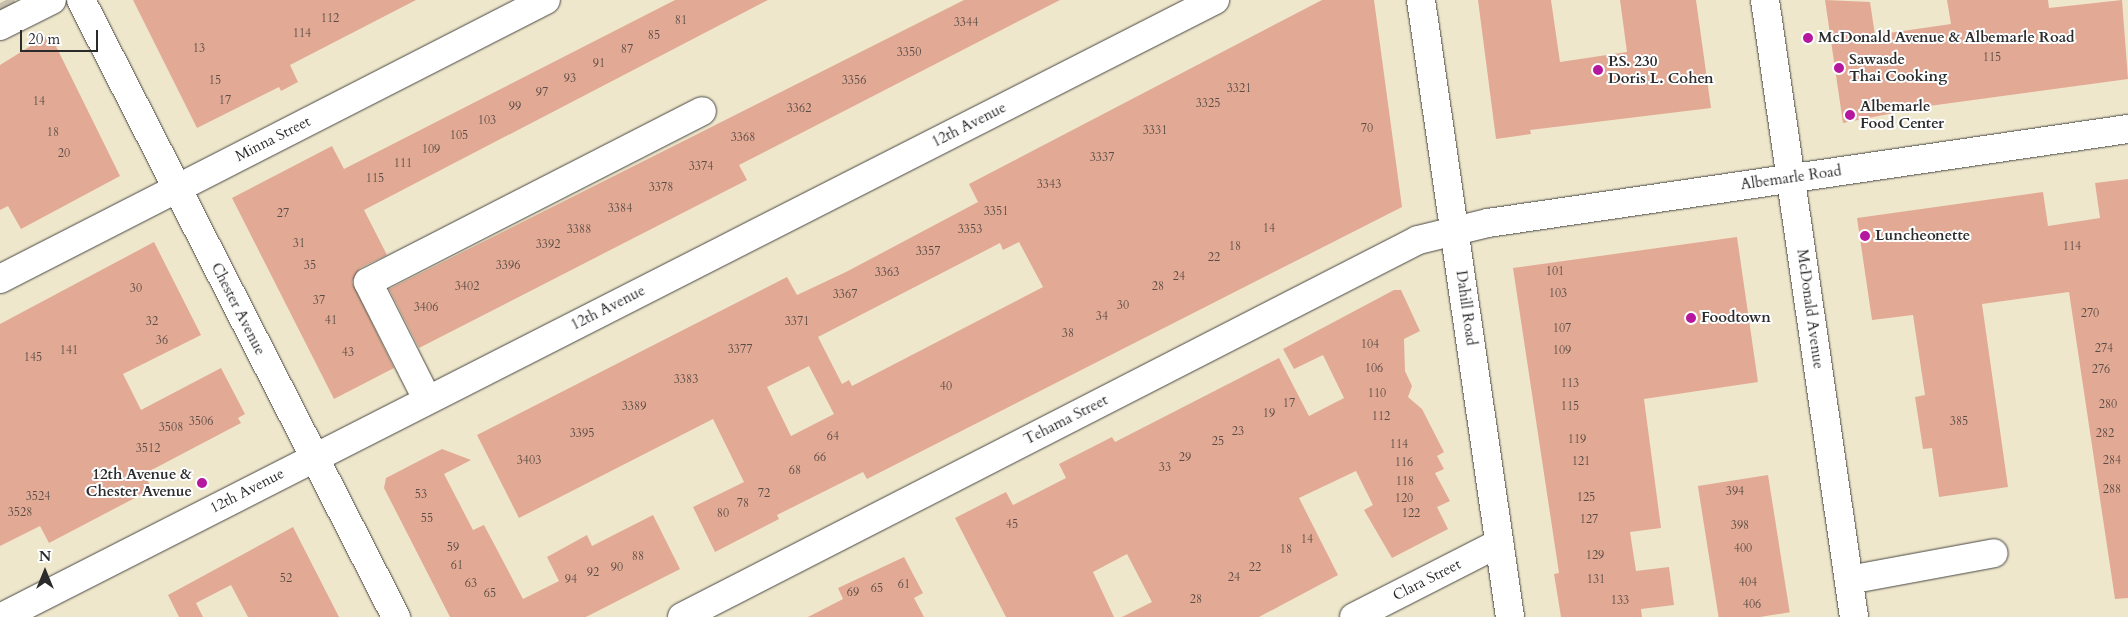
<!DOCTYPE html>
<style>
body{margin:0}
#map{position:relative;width:2128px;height:617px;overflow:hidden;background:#efe7cc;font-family:Cardo,serif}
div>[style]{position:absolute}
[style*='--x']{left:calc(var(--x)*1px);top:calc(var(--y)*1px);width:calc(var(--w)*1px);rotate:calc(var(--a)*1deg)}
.building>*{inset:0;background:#e2aa94;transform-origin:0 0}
.minor-tunnel>*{height:28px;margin-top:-14px;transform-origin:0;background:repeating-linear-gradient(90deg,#c8c1ac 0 28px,transparent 0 42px)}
.roads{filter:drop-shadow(0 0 1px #484743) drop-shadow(0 0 1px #484743)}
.minor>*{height:28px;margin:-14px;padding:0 14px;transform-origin:14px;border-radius:14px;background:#fff}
.major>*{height:28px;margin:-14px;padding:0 14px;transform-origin:14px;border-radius:14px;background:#fff}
.dots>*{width:14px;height:14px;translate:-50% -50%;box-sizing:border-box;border:2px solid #fff;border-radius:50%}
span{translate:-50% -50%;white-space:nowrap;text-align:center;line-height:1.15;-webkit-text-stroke:4px #fff;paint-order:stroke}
.number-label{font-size:12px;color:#594b45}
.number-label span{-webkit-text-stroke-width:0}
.poi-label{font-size:15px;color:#2b2b2b;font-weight:700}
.left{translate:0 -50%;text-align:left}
.right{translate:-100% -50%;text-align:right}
.street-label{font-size:15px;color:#2b2b2b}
.north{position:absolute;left:20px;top:547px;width:50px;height:50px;-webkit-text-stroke:4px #fff;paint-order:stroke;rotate:0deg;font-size:14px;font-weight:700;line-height:20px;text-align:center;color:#2b2b2b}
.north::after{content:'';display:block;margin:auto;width:18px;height:22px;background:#2b2b2b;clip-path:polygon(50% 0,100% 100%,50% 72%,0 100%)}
.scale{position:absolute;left:20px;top:30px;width:78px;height:22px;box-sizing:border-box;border:2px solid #2b2b2b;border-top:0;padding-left:6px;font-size:15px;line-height:18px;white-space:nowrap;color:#2b2b2b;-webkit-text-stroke:4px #fff;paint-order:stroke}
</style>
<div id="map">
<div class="building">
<div style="clip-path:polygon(133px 0,416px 0,290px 65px,298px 82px,281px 91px,279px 87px,197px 128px)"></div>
<div style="clip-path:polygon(675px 0,768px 0,364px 210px,387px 255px,360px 268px,352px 282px,394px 368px,334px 399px,232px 198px,332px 146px,344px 169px)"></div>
<div style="clip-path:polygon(964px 0,1060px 0,739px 165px,747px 180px,419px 348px,389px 289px)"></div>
<div style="clip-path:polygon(evenodd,1322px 0,1374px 0,1402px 207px,867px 479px,863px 472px,777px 515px,779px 519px,715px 552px,693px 507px,744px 482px,713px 419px,519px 518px,477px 435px,787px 277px,797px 295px,846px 272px,978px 202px,969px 184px,1322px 0,1019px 242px,1043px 287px,852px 386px,849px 380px,842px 384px,818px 337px,1000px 243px,1003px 250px,1019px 242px,1322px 0,809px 366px,834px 414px,791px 436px,767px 387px,809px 366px)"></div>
<div style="clip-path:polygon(1478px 0,1551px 0,1560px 62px,1627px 52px,1620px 0,1696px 0,1711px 108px,1530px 130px,1531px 134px,1496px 139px)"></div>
<div style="clip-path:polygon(1825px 0,1870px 2px,1875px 35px,1951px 24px,1947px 0,2048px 0,2049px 8px,2122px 0,2128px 79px,1929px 106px,1843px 123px)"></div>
<div style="clip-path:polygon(50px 34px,120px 176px,21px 229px,8px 206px,0 210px,0 65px)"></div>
<div style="clip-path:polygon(2128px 179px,2128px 598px,2115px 599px,2069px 292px,1982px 304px,2008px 487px,1939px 497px,1932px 448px,1923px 449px,1915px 397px,1925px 395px,1913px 315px,1872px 320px,1857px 218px,2043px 192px,2048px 226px,2100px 218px,2095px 183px)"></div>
<div style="clip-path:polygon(1737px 237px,1758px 382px,1644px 399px,1661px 528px,1630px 532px,1636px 571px,1669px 567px,1674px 605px,1641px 609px,1642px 617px,1561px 617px,1554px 574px,1559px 573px,1513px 268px)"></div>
<div style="clip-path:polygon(154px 242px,201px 335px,123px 374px,141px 410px,221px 368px,245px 414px,238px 418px,241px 423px,144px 474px,152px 489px,49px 543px,40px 526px,0 546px,0 324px)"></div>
<div style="clip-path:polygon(1394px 290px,1401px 290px,1420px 331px,1404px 339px,1405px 371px,1412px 386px,1408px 397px,1422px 409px,1444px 452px,1437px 456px,1444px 469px,1435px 473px,1450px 501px,1437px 507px,1448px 529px,1392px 558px,1364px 510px,1373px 505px,1356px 471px,1299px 498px,1338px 575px,1259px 617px,1122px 617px,1152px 602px,1127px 554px,1093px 572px,1114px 617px,1006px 617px,955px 518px,1006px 492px,1013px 505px,1066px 478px,1059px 464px,1112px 437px,1115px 442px,1279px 358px,1309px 416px,1344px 398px,1323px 355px,1294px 369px,1283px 349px)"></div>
<div style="clip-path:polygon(442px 449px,471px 460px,444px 474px,473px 530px,484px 525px,523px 599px,559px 581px,547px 557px,587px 535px,592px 546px,653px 515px,680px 569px,586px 617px,450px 617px,384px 488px,386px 478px)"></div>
<div style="left:1768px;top:475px;width:139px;height:71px;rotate:81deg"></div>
<div style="clip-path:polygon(293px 527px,339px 617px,248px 617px,231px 585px,196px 603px,203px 617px,179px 617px,168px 595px)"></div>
<div style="clip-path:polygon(904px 557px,923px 593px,914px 598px,924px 617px,808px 617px,843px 599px,838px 588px)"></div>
</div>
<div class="minor-tunnel">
<div style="--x:0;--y:3;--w:11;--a:63"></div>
</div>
<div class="roads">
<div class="minor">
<div style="--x:81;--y:0;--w:693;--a:62.95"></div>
<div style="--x:1421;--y:0;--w:623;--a:81.79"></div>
<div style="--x:0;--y:26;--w:58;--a:-26.6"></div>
<div style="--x:0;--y:279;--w:613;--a:-27.07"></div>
<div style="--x:427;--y:399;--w:131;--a:-116.8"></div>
<div style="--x:368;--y:282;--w:375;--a:-27.1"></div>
<div style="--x:1849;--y:580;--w:147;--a:-10.5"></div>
<div style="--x:2;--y:617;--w:1361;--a:-26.96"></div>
<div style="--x:682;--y:617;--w:827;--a:-27.12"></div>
<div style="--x:1418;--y:240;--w:72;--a:-13.7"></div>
<div style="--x:1488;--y:223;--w:647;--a:-8.36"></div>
<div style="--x:1354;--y:617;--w:163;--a:-27"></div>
</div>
<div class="major">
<div style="--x:1765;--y:0;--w:623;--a:81.79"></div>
</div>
</div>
<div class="dots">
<div style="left:1808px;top:38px;background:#b5179e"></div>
<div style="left:1839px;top:68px;background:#b5179e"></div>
<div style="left:1598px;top:70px;background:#b5179e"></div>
<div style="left:1850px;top:115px;background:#b5179e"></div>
<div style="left:1865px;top:236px;background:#b5179e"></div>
<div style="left:1691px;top:318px;background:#b5179e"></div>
<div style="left:202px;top:483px;background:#b5179e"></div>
</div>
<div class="number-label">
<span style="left:330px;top:19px">112</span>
<span style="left:681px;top:21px">81</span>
<span style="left:966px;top:23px">3344</span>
<span style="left:302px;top:34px">114</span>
<span style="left:654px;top:36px">85</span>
<span style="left:199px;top:49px">13</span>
<span style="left:627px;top:50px">87</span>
<span style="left:909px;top:53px">3350</span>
<span style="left:1992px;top:58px">115</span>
<span style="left:599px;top:64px">91</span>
<span style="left:570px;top:79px">93</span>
<span style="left:215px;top:81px">15</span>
<span style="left:854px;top:81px">3356</span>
<span style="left:1239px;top:89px">3321</span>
<span style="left:542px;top:93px">97</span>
<span style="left:225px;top:101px">17</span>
<span style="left:39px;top:102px">14</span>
<span style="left:1208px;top:104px">3325</span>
<span style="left:515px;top:107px">99</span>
<span style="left:799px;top:109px">3362</span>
<span style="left:487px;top:121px">103</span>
<span style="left:1367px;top:129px">70</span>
<span style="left:1155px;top:131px">3331</span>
<span style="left:53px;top:133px">18</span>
<span style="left:459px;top:136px">105</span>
<span style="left:743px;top:138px">3368</span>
<span style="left:431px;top:150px">109</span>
<span style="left:64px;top:154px">20</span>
<span style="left:1102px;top:158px">3337</span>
<span style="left:403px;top:164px">111</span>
<span style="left:701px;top:167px">3374</span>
<span style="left:375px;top:179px">115</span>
<span style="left:1049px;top:185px">3343</span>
<span style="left:661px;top:188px">3378</span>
<span style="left:620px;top:209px">3384</span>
<span style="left:996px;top:212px">3351</span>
<span style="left:283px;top:214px">27</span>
<span style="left:1269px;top:229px">14</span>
<span style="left:579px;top:230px">3388</span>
<span style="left:970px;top:230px">3353</span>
<span style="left:299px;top:244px">31</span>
<span style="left:548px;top:245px">3392</span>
<span style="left:1235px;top:247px">18</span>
<span style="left:2072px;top:247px">114</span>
<span style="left:928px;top:252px">3357</span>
<span style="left:1214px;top:258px">22</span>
<span style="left:310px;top:266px">35</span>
<span style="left:508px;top:266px">3396</span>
<span style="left:1555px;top:272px">101</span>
<span style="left:887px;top:273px">3363</span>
<span style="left:1179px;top:277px">24</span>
<span style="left:467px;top:287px">3402</span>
<span style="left:1158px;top:287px">28</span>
<span style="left:136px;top:289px">30</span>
<span style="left:1558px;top:294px">103</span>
<span style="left:845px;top:295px">3367</span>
<span style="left:319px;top:301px">37</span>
<span style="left:1123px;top:306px">30</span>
<span style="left:426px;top:308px">3406</span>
<span style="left:2090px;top:314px">270</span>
<span style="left:1102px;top:317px">34</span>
<span style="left:331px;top:321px">41</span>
<span style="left:152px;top:322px">32</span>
<span style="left:797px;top:322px">3371</span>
<span style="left:1562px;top:329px">107</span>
<span style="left:1068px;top:334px">38</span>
<span style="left:162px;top:341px">36</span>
<span style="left:1370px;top:345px">104</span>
<span style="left:2104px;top:349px">274</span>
<span style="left:740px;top:350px">3377</span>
<span style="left:69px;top:351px">141</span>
<span style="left:1562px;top:351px">109</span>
<span style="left:348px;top:353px">43</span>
<span style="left:33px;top:358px">145</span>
<span style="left:1374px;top:369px">106</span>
<span style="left:2101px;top:370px">276</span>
<span style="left:686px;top:380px">3383</span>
<span style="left:1570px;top:384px">113</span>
<span style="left:946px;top:387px">40</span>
<span style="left:1377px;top:394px">110</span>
<span style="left:1289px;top:404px">17</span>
<span style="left:2108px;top:405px">280</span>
<span style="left:634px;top:407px">3389</span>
<span style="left:1570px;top:407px">115</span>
<span style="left:1269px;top:414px">19</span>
<span style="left:1381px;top:417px">112</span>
<span style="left:201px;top:422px">3506</span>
<span style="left:1959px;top:422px">385</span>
<span style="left:171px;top:428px">3508</span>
<span style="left:1238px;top:432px">23</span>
<span style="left:582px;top:434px">3395</span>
<span style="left:2105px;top:434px">282</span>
<span style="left:833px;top:437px">64</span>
<span style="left:1577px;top:440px">119</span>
<span style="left:1218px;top:442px">25</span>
<span style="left:1399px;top:445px">114</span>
<span style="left:148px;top:449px">3512</span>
<span style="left:820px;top:458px">66</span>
<span style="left:1185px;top:458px">29</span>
<span style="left:529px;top:461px">3403</span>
<span style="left:2112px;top:461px">284</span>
<span style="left:1581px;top:462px">121</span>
<span style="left:1404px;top:463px">116</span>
<span style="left:1165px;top:468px">33</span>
<span style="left:795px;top:471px">68</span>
<span style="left:1405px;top:482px">118</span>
<span style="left:2112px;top:490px">288</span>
<span style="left:1735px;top:492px">394</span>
<span style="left:764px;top:494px">72</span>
<span style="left:421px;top:495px">53</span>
<span style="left:38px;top:497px">3524</span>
<span style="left:1586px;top:498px">125</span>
<span style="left:1404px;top:499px">120</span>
<span style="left:743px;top:504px">78</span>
<span style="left:20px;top:513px">3528</span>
<span style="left:723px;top:514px">80</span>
<span style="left:1411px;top:514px">122</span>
<span style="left:427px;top:519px">55</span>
<span style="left:1589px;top:520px">127</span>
<span style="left:1012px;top:525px">45</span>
<span style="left:1740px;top:526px">398</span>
<span style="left:1307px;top:540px">14</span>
<span style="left:453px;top:548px">59</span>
<span style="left:1743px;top:549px">400</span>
<span style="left:1286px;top:550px">18</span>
<span style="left:1595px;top:556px">129</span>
<span style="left:638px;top:557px">88</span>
<span style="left:457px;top:566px">61</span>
<span style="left:617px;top:568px">90</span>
<span style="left:1255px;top:568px">22</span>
<span style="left:593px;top:573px">92</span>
<span style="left:1234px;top:578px">24</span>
<span style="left:286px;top:579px">52</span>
<span style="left:571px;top:580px">94</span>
<span style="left:1596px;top:580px">131</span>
<span style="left:1748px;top:583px">404</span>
<span style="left:471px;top:584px">63</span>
<span style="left:904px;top:585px">61</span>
<span style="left:877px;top:589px">65</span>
<span style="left:853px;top:593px">69</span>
<span style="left:490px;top:594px">65</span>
<span style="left:1196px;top:600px">28</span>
<span style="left:1620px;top:601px">133</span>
<span style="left:1752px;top:605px">406</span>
</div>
<div class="poi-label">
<span class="left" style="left:1818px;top:38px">McDonald Avenue &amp; Albemarle Road</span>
<span class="left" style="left:1849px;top:68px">Sawasde<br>Thai Cooking</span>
<span class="left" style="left:1608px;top:70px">P.S. 230<br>Doris L. Cohen</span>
<span class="left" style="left:1860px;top:115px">Albemarle<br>Food Center</span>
<span class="left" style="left:1875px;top:236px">Luncheonette</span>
<span class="left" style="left:1701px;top:318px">Foodtown</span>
<span class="right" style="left:192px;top:483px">12th Avenue &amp;<br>Chester Avenue</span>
</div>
<div class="street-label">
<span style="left:969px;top:125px;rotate:-27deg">12th Avenue</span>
<span style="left:273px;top:139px;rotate:-27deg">Minna Street</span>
<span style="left:1791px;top:178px;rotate:-8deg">Albemarle Road</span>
<span style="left:608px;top:308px;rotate:-27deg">12th Avenue</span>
<span style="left:1466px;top:308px;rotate:82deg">Dahill Road</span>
<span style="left:238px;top:309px;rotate:63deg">Chester Avenue</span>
<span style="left:1810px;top:309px;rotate:82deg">McDonald Avenue</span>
<span style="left:1066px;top:420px;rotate:-27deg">Tehama Street</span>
<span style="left:247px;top:491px;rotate:-27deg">12th Avenue</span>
<span style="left:1427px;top:580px;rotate:-27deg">Clara Street</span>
</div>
<div class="north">N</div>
<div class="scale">20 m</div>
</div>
